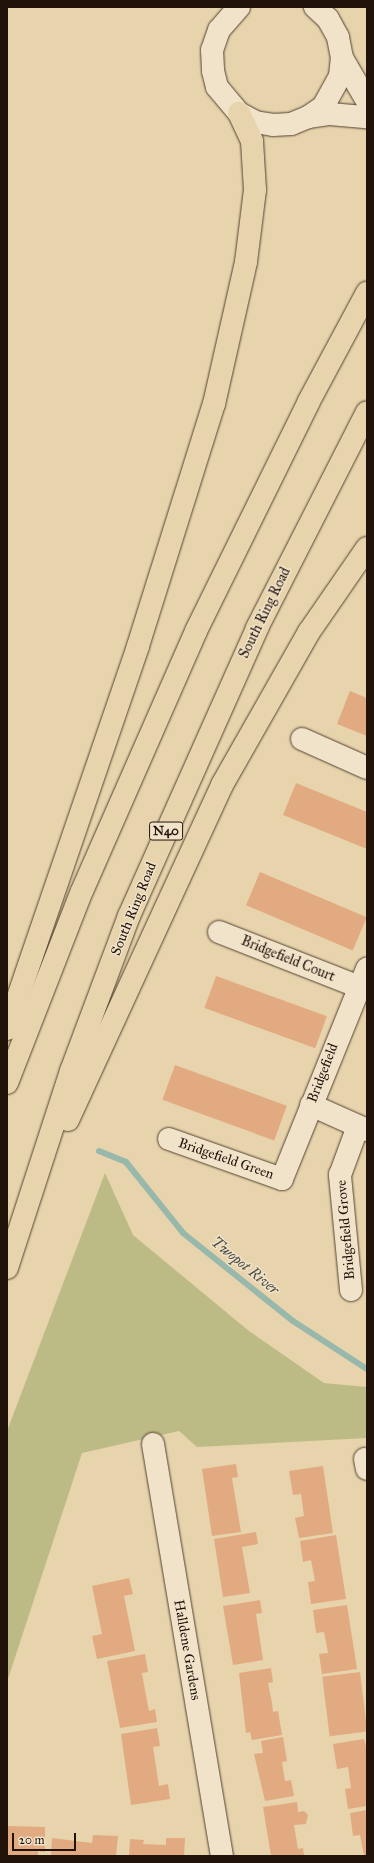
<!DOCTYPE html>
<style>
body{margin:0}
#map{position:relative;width:374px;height:1863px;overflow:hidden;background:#e8d4ac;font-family:"IM FELL Great Primer",serif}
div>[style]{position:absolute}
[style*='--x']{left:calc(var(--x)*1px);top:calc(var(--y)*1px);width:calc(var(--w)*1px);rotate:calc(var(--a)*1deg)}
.green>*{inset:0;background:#bdbb85}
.stream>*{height:6px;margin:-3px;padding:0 3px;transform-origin:3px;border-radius:3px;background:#97b8aa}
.building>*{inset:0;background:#e2aa81;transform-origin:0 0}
.roads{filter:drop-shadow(0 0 1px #534232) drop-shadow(0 0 1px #534232)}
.minor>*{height:22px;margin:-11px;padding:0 11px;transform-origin:11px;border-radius:11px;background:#f0e3c9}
.highway>*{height:22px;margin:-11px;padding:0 11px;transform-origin:11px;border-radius:11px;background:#e8d4ac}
span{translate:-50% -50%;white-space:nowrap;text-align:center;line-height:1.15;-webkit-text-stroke:3px #f0e3c9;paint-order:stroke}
.shield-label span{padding:1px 3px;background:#f0e3c9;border:1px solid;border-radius:3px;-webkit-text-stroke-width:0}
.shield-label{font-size:13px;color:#21120a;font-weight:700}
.street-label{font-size:14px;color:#21120a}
.water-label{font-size:15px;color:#4a4c42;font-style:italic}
.frame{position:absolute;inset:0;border:8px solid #21120a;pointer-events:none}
.scale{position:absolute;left:12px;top:1833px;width:64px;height:18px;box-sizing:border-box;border:2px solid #21120a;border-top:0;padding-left:5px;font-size:12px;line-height:14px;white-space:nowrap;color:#21120a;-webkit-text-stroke:3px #f0e3c9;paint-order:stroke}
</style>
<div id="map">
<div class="green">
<div style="clip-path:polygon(105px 1173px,133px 1235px,249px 1331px,324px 1383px,367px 1387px,367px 1438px,197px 1447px,179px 1431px,82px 1453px,7px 1682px,7px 1431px)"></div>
</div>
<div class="stream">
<div style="--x:99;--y:1151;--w:29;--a:22"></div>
<div style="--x:126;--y:1162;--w:91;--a:51.2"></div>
<div style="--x:183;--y:1233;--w:141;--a:38.7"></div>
<div style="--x:293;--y:1321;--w:88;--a:33"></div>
</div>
<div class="building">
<div style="clip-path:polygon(350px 691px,367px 698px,367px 736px,337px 724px)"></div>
<div style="clip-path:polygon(296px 783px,367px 812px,367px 849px,283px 815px)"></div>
<div style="left:260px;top:872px;width:116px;height:36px;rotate:23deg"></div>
<div style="left:216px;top:976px;width:118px;height:34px;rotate:20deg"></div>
<div style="left:175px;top:1065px;width:119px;height:37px;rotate:20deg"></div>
<div style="clip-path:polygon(236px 1464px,238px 1477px,232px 1478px,241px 1532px,212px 1536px,202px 1469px)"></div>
<div style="clip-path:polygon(323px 1466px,333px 1533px,299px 1538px,295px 1518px,304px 1516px,301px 1494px,293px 1495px,289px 1471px)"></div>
<div style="clip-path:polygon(256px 1532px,258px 1544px,242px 1547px,250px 1593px,223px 1597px,214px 1539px)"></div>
<div style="clip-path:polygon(336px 1535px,346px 1599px,311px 1604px,308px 1582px,315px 1581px,311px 1560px,303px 1562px,300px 1541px)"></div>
<div style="clip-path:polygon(129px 1578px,133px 1594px,124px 1596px,135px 1651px,97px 1659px,92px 1636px,102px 1634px,92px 1586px)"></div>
<div style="clip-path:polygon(260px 1600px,262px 1613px,256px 1614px,263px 1660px,233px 1665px,223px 1606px)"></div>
<div style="clip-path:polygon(347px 1605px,357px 1669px,322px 1674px,319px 1654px,328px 1653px,324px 1632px,316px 1633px,313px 1610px)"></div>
<div style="clip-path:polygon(145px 1654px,148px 1672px,142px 1673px,145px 1690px,149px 1711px,155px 1709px,157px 1722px,120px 1728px,107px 1661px)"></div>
<div style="clip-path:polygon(271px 1668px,273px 1682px,268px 1683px,272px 1703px,273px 1712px,278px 1711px,282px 1735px,252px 1740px,250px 1732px,246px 1733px,239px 1673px)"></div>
<div style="left:360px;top:1672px;width:60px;height:38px;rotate:83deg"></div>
<div style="clip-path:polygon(157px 1728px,160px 1746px,153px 1747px,159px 1786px,168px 1784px,170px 1799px,131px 1805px,121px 1734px)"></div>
<div style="clip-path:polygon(283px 1737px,287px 1761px,282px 1762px,285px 1781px,291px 1780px,294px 1796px,265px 1801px,254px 1754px,263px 1753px,261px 1741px)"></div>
<div style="clip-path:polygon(364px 1739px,367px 1750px,367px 1806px,348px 1809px,345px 1789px,351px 1788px,348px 1767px,337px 1769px,333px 1744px)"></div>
<div style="clip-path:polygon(297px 1802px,298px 1812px,304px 1811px,308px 1815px,306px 1824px,294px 1825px,298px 1849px,303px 1848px,304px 1856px,271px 1856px,263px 1807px)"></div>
<div style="clip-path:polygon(367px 1810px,367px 1856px,364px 1856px,360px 1835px,353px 1836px,350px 1813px)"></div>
<div style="clip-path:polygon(7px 1826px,45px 1827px,45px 1852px,38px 1851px,38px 1856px,7px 1856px)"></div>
<div style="clip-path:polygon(93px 1835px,118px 1836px,116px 1856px,51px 1856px,52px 1838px,92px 1843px)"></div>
<div style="clip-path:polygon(166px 1838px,185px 1838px,184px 1856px,129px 1856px,130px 1839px,144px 1840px,143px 1844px,166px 1845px)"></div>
</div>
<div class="roads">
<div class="minor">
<div style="--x:239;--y:7;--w:30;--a:131"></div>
<div style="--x:219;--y:30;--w:21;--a:109"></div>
<div style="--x:212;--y:50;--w:21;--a:87"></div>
<div style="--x:213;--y:71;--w:16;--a:76"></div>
<div style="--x:217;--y:87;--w:34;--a:50"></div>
<div style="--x:239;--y:113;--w:18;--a:29"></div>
<div style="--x:255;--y:122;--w:18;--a:9"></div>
<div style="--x:273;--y:125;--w:18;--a:-3"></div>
<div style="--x:291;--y:124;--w:18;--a:-22"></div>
<div style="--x:308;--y:117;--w:18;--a:-34"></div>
<div style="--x:323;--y:107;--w:35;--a:-61"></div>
<div style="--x:340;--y:76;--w:18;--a:-84"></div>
<div style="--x:342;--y:58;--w:21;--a:-101"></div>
<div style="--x:338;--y:37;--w:21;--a:-119"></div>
<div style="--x:328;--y:19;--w:18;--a:-137"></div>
<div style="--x:342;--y:58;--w:50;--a:59.8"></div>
<div style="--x:308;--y:117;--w:22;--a:-8"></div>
<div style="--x:330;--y:114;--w:37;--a:5"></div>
<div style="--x:302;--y:739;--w:71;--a:24"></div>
<div style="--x:219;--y:932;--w:148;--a:21.4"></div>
<div style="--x:311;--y:1105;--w:61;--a:24.1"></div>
<div style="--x:169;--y:1139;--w:120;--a:19.5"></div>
<div style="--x:282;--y:1179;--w:227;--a:-68"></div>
<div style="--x:351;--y:1290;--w:116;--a:-95.5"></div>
<div style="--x:340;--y:1175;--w:52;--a:-69.8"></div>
<div style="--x:153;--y:1444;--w:418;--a:80.5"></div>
<div style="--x:365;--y:1459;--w:10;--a:79"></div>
</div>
<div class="highway">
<div style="--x:7;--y:1029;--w:405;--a:-71.1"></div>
<div style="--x:138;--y:646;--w:254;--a:-72.6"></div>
<div style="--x:214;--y:404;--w:146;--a:-77.3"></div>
<div style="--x:246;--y:262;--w:73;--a:-82.9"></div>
<div style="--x:255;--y:190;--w:49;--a:-93.5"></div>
<div style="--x:252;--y:141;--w:31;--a:-115"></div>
<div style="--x:7;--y:1083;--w:206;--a:-68.7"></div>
<div style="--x:82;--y:891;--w:284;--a:-66.3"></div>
<div style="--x:196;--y:631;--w:256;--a:-63.8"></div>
<div style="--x:309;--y:401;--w:123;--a:-61.8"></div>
<div style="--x:68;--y:1120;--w:369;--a:-65.3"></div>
<div style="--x:222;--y:785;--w:176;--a:-60.4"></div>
<div style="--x:309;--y:632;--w:102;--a:-55.4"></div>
<div style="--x:7;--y:1268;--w:207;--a:-72"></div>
<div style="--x:71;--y:1071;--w:165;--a:-69.5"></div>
<div style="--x:129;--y:916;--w:315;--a:-66"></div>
<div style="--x:257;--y:628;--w:242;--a:-63"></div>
</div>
</div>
<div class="shield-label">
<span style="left:166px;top:831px">N40</span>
</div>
<div class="street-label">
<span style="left:265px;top:613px;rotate:-64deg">South Ring Road</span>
<span style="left:134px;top:909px;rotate:-68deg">South Ring Road</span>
<span style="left:288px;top:959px;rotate:22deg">Bridgefield Court</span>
<span style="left:323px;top:1073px;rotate:-69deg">Bridgefield</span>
<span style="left:226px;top:1159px;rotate:19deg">Bridgefield Green</span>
<span style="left:346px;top:1230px;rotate:-95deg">Bridgefield Grove</span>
<span style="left:187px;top:1650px;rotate:80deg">Halldene Gardens</span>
</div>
<div class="water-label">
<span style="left:245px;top:1266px;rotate:39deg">Twopot River</span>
</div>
<div class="frame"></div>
<div class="scale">20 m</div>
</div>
